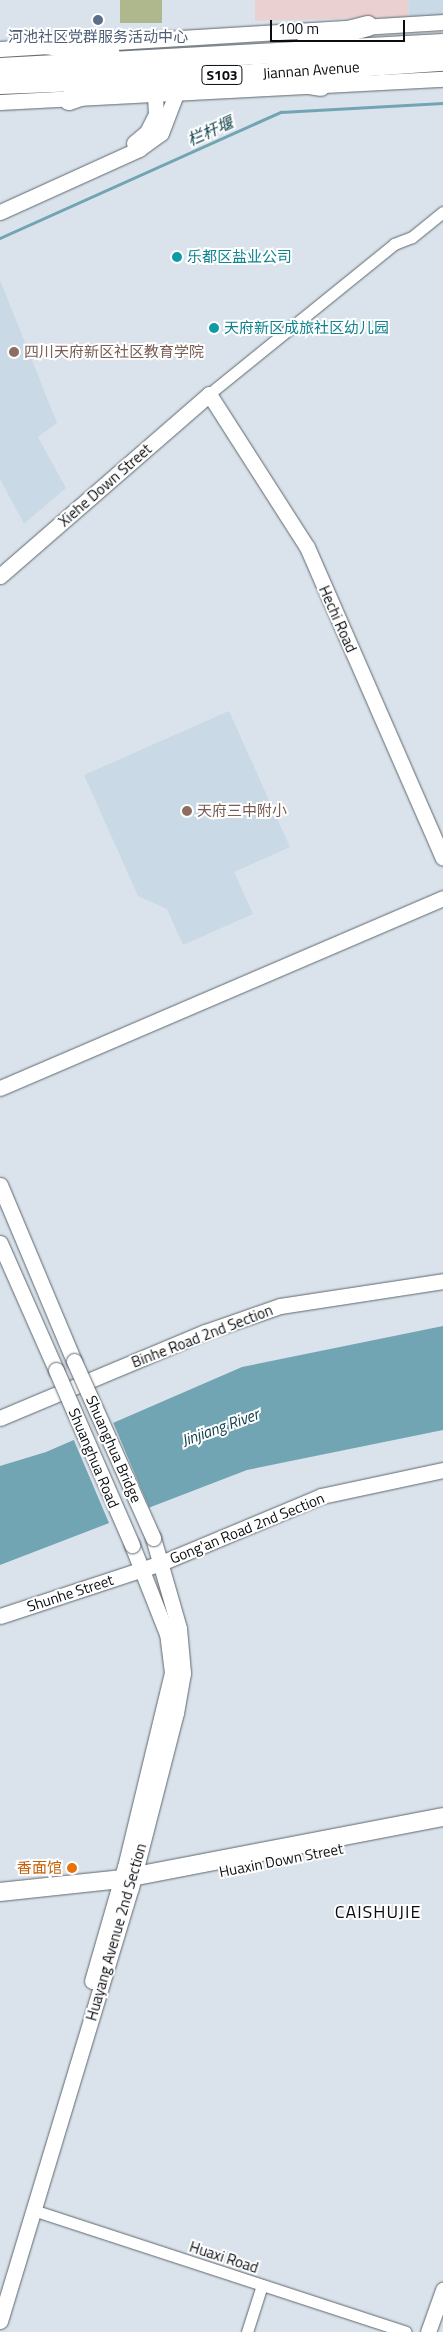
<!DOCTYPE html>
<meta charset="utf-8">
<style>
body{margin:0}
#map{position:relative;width:443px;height:2332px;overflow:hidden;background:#dae3eb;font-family:"Titillium Web","Noto Sans SC",sans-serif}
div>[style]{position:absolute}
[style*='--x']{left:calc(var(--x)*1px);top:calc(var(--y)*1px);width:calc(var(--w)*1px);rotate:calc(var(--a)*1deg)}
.commercial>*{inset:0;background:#ebd0d2}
.built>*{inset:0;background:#cad9e6}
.green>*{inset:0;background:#afb78d;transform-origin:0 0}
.water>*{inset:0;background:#71a5b3}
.pier>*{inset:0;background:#dae3eb;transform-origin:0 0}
.stream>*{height:2.5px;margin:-1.25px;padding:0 1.25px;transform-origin:1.25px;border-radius:1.25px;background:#71a5b3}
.roads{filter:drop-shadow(0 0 1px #5f676e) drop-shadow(0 0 1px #5f676e)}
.street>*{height:11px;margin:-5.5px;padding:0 5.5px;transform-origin:5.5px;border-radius:5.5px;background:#fff}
.secondary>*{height:15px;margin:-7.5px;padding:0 7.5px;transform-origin:7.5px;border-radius:7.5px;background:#fff}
.primary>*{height:18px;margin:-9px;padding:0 9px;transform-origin:9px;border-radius:9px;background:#fff}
.highway>*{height:20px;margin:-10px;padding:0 10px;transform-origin:10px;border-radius:10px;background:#fff}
.bridges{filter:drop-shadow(0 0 1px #5f676e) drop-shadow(0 0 1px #5f676e)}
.secondary-bridge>*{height:15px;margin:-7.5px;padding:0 7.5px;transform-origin:7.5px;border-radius:7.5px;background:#fff}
.dots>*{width:14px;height:14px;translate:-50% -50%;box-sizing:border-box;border:2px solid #fff;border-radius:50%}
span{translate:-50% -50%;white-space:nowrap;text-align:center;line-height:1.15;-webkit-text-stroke:4px #fff;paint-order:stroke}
.shield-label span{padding:1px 4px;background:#fff;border:1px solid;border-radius:4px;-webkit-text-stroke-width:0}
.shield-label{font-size:14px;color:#0a0d10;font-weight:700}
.service-label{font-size:15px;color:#4e5e75}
.street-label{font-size:15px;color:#0a0d10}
.culture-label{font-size:15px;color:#0d838f}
.left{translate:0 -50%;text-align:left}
.education-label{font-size:15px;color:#785e54}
.food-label{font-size:15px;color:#c56008}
.right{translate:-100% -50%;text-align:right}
.water-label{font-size:16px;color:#10404b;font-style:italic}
.quarter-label{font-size:18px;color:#0a0d10;letter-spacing:1px}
.scale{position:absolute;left:270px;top:20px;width:135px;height:22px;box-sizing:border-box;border:2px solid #0a0d10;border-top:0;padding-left:6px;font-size:15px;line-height:18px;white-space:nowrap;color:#0a0d10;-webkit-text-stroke:4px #fff;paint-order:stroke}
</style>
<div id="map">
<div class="commercial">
<div style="clip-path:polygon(255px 0,408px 0,409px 17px,255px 21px)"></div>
</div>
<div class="built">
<div style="clip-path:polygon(408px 0,443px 0,443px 15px,409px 17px)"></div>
<div style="clip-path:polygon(0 280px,57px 423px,38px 437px,66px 488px,24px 524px,0 479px)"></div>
<div style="clip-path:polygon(229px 711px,290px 847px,234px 872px,253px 914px,183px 945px,167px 909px,138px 896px,84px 775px)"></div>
</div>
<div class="green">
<div style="left:120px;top:0;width:42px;height:23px"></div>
</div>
<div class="water">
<div style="clip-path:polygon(443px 1326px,443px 1430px,247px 1470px,0 1565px,0 1466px,46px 1452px,242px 1367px)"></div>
</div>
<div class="pier">
<div style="left:112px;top:1420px;width:98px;height:43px;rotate:67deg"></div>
</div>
<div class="stream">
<div style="--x:0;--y:238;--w:308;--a:-24.2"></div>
<div style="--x:281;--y:112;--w:162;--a:-3.2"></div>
</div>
<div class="roads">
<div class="street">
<div style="--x:209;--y:394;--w:238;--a:-39"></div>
<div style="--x:394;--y:244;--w:19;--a:-21"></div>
<div style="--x:412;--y:237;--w:40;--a:-39"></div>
<div style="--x:33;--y:2210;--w:392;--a:18.1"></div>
<div style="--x:247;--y:2332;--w:49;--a:-72.3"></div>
</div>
<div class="secondary">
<div style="--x:0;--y:49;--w:444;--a:-3.5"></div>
<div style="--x:0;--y:102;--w:444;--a:-3"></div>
<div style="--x:134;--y:143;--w:17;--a:-40"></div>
<div style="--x:147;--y:132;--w:20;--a:-63"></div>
<div style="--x:156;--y:114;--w:19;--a:-93"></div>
<div style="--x:0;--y:212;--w:153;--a:-24.4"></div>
<div style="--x:139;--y:149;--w:27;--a:-36"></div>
<div style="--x:161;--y:133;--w:42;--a:-69"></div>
<div style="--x:0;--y:576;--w:277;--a:-41"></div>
<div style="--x:209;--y:394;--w:182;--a:57.4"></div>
<div style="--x:307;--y:547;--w:339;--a:66.4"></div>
<div style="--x:0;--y:1088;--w:482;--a:-23.2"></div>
<div style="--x:0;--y:1185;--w:191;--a:67.2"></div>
<div style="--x:0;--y:1243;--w:139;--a:66.2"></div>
<div style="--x:0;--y:1418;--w:222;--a:-22.8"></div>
<div style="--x:205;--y:1332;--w:79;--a:-19.1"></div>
<div style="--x:280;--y:1306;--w:165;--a:-8.7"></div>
<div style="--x:0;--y:1616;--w:169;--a:-18.2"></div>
<div style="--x:161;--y:1563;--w:173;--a:-22.7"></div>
<div style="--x:321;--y:1496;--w:125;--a:-12"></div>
<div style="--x:92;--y:1981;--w:119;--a:-73.9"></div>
<div style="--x:125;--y:1867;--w:200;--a:-76.4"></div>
<div style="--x:172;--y:1673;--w:39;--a:-97"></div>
<div style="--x:167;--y:1634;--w:96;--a:-111.5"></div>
<div style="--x:0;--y:2321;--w:452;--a:-73.2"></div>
<div style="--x:131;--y:1888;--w:181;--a:-75.6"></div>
<div style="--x:176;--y:1713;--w:41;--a:-80.1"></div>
<div style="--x:183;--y:1673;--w:45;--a:-95.1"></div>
<div style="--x:179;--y:1628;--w:94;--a:-106.1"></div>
<div style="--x:428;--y:2332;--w:45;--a:-70.3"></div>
</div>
<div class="primary">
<div style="--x:0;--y:1892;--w:122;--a:-6.1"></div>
<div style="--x:121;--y:1879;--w:328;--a:-10.9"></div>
</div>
<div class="highway">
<div style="--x:307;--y:42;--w:63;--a:-14.7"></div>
<div style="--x:46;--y:44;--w:64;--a:8.1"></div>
<div style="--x:0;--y:68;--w:444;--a:-3.1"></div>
<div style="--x:284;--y:80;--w:37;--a:9"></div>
<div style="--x:0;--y:84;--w:255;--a:-2.2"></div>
<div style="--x:255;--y:74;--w:188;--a:-4"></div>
<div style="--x:69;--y:100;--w:46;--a:-19.2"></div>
</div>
</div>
<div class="bridges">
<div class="secondary-bridge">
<div style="--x:74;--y:1361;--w:194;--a:65.9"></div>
<div style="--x:56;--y:1370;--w:191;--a:66.5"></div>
</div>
</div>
<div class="dots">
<div style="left:98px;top:20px;background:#5c6f8a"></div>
<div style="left:177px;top:257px;background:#0f9aa8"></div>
<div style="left:214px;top:328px;background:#0f9aa8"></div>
<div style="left:14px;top:352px;background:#8d6e63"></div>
<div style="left:187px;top:811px;background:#8d6e63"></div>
<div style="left:72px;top:1868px;background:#e8710a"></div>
</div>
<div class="shield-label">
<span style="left:222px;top:75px">S103</span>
</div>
<div class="service-label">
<span style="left:98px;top:37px">河池社区党群服务活动中心</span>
</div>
<div class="street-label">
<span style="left:311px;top:70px;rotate:-4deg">Jiannan Avenue</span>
<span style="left:105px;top:485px;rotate:-41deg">Xiehe Down Street</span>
<span style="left:338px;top:619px;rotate:66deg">Hechi Road</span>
<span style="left:202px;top:1336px;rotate:-21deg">Binhe Road 2nd Section</span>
<span style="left:114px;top:1449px;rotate:66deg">Shuanghua Bridge</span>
<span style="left:94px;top:1458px;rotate:67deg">Shuanghua Road</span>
<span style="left:247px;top:1528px;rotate:-22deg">Gong'an Road 2nd Section</span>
<span style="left:70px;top:1593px;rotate:-18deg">Shunhe Street</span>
<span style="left:281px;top:1860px;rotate:-11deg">Huaxin Down Street</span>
<span style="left:116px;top:1932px;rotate:-74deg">Huayang Avenue 2nd Section</span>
<span style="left:224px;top:2257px;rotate:18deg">Huaxi Road</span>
</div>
<div class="culture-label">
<span class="left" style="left:187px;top:257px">乐都区盐业公司</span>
<span class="left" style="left:224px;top:328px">天府新区成旅社区幼儿园</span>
</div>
<div class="education-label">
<span class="left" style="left:24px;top:352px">四川天府新区社区教育学院</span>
<span class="left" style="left:197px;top:811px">天府三中附小</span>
</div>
<div class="food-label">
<span class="right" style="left:62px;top:1868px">香面馆</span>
</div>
<div class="water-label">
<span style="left:210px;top:131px;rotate:-24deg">栏杆堰</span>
<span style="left:220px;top:1427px;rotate:-20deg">Jinjiang River</span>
</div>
<div class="quarter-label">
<span style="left:378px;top:1912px">CAISHUJIE</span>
</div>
<div class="scale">100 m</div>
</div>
